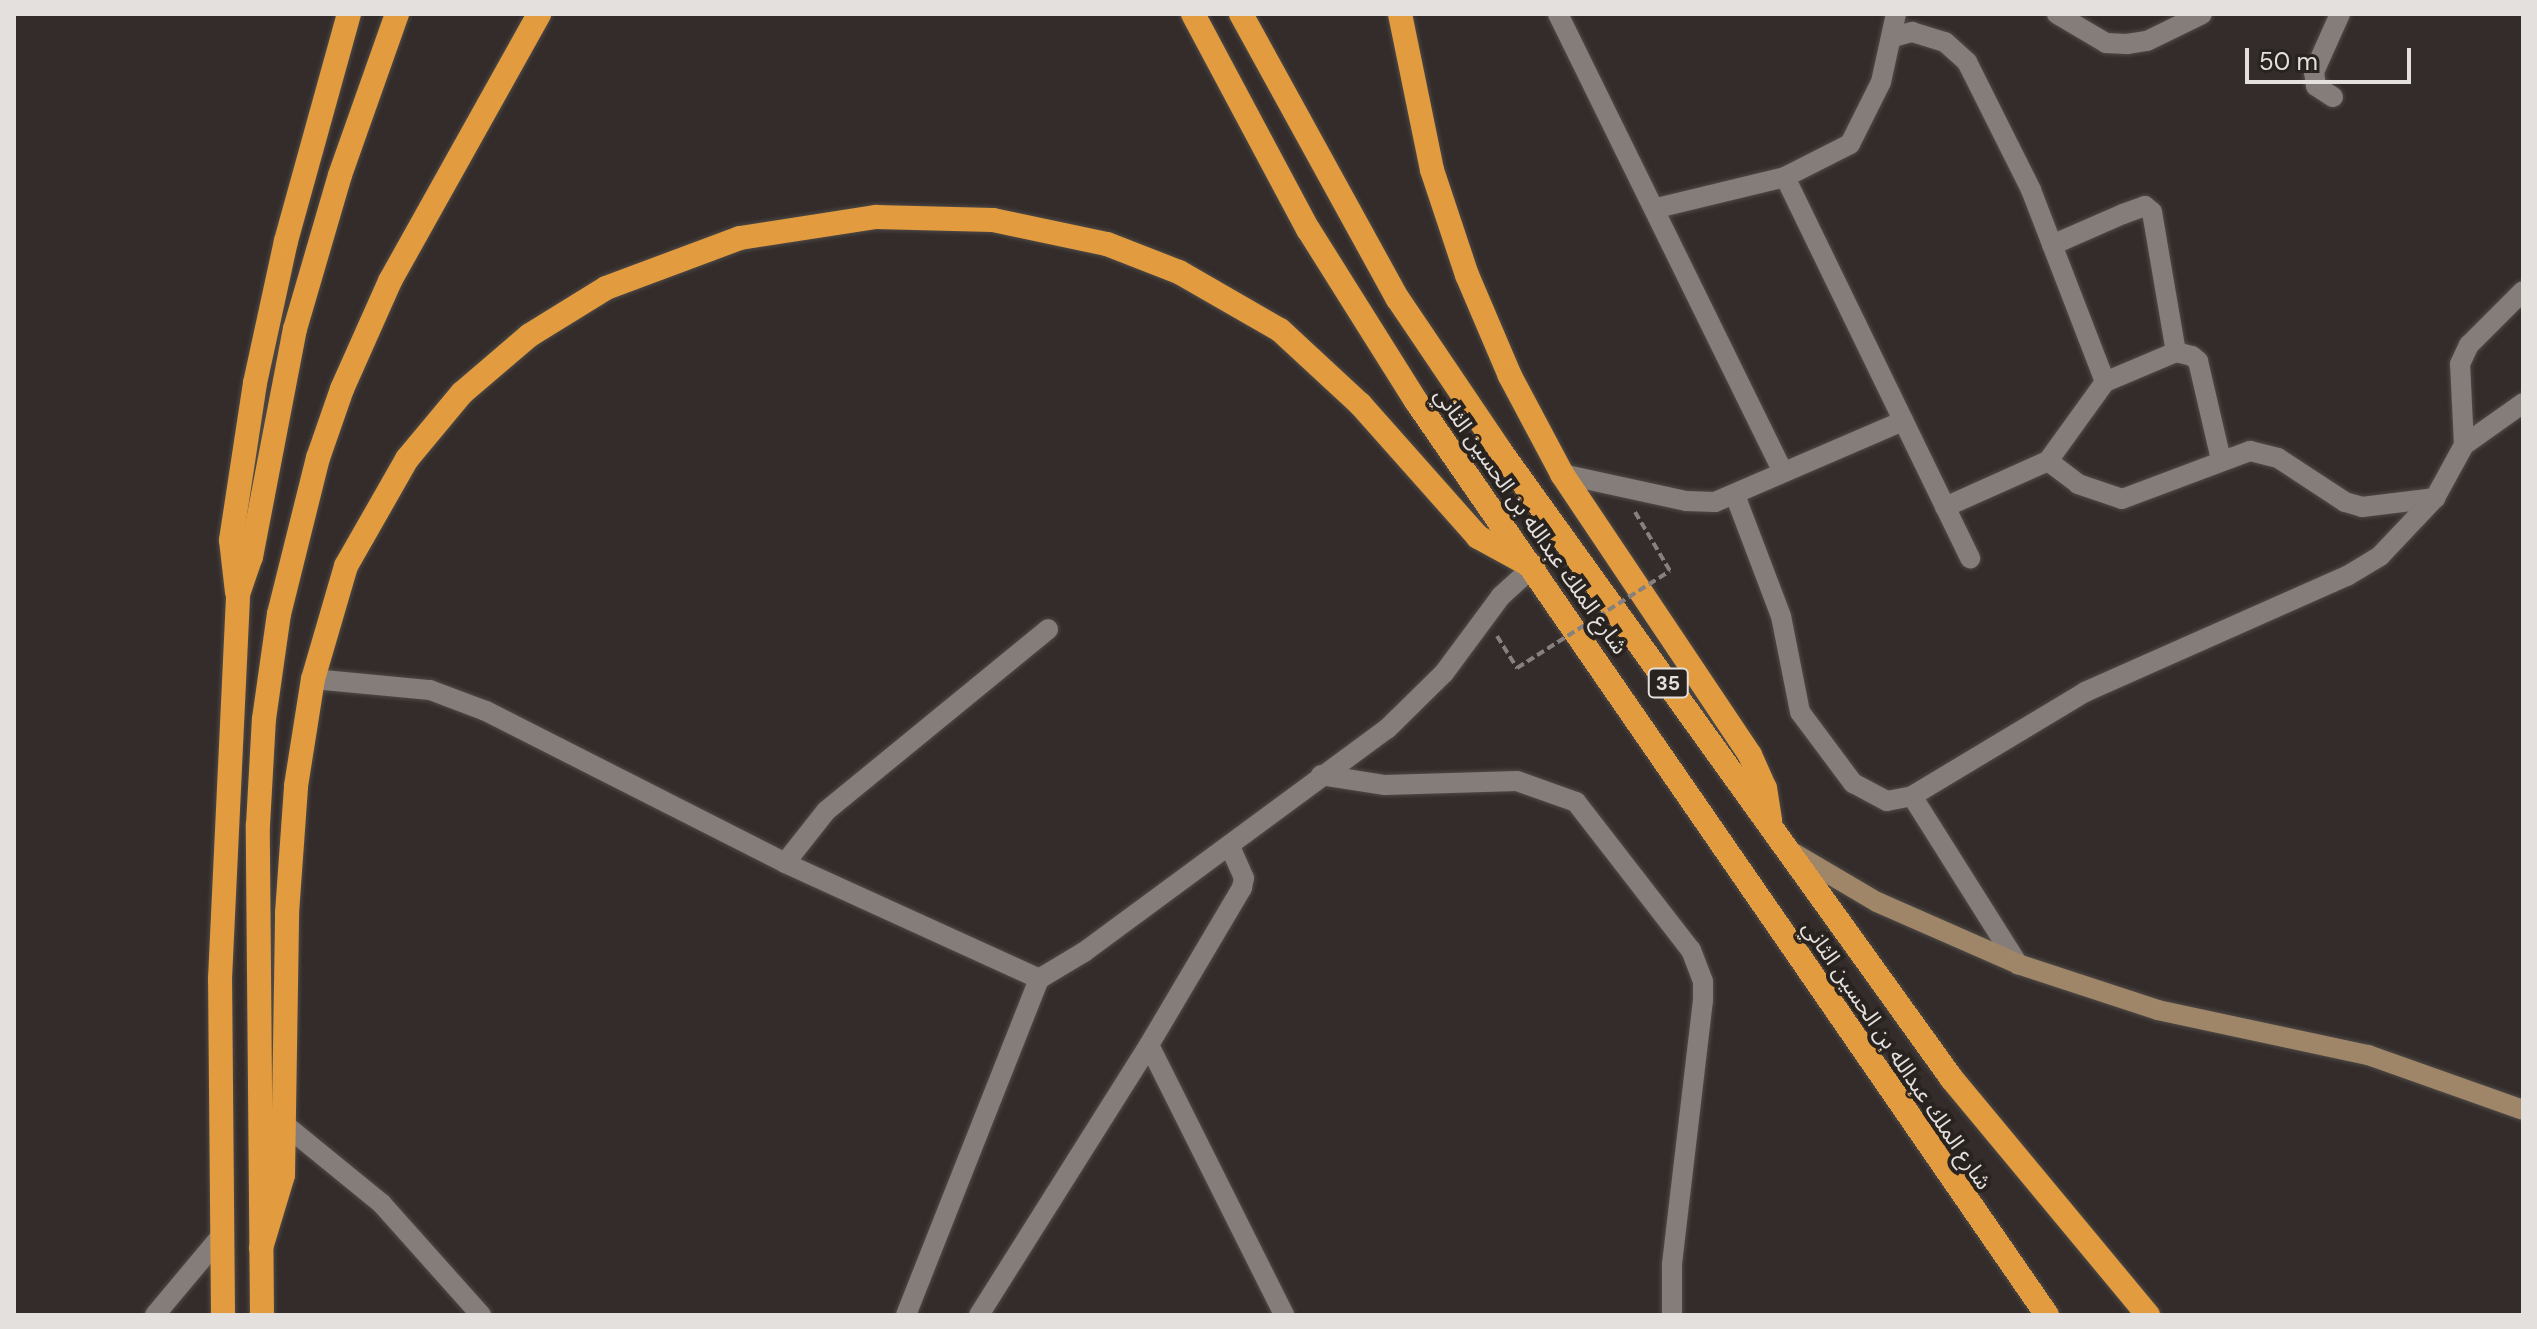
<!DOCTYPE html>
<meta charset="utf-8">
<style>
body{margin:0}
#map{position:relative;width:2537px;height:1329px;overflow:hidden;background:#332c2a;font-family:"DM Sans","Noto Sans Arabic",sans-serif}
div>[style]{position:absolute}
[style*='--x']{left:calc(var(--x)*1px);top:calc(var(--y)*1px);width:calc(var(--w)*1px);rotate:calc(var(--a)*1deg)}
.path>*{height:4px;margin-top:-2px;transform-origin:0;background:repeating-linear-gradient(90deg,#86807e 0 8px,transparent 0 12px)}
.roads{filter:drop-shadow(0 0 2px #4f4a47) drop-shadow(0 0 2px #4f4a47)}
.street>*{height:20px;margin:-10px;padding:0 10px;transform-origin:10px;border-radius:10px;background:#847d7a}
.secondary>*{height:20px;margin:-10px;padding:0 10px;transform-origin:10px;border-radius:10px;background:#a08668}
.highway>*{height:24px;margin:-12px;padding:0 12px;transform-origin:12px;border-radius:12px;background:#e29c3f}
.path-bridge>*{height:4px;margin-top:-2px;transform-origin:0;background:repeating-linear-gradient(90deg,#86807e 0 8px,transparent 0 12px)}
span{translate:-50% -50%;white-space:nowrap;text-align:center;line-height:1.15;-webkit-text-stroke:8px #292320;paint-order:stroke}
.shield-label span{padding:2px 6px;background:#292320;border:2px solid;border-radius:6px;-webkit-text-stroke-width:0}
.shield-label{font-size:20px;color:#e4e0de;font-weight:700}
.street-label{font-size:22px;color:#e4e0de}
.frame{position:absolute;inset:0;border:16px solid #e4e0de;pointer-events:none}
.scale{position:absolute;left:2245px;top:48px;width:166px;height:36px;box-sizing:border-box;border:4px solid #e4e0de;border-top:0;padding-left:10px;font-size:24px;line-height:28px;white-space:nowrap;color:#e4e0de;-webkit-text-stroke:6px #292320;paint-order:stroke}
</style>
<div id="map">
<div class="path">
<div style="--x:1635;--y:512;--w:69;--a:59.3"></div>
<div style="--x:1497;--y:636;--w:38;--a:58"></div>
</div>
<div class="roads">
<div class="street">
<div style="--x:1558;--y:14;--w:510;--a:63.84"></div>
<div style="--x:2057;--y:14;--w:57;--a:30.6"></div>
<div style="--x:2106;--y:43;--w:21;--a:3"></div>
<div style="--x:2127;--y:44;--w:20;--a:-9"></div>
<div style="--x:2147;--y:41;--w:61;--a:-26.1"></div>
<div style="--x:1893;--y:37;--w:20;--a:-15"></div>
<div style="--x:1912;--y:32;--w:34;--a:17"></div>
<div style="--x:1945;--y:42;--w:30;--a:42"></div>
<div style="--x:1967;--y:62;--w:143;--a:63.4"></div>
<div style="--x:2031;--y:190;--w:206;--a:68.9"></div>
<div style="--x:2105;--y:382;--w:97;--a:125.8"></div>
<div style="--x:2048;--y:461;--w:113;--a:155.9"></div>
<div style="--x:2333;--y:97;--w:20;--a:-147"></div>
<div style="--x:2316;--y:86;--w:14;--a:-98"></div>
<div style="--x:2314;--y:72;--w:64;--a:-65.9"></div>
<div style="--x:1785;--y:177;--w:424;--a:64.1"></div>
<div style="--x:1657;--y:208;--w:132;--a:-13.6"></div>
<div style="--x:1785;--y:177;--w:73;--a:-26.9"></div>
<div style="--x:1850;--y:144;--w:69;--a:-63.4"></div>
<div style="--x:1881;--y:82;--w:70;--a:-77.6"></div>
<div style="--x:2052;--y:245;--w:77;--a:-23.6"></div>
<div style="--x:2123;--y:214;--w:23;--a:-20"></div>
<div style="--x:2145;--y:206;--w:9;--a:41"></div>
<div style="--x:2152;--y:212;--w:142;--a:80.3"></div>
<div style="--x:2105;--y:382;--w:77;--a:-22.9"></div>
<div style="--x:2176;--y:352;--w:16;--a:14"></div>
<div style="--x:2192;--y:356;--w:8;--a:40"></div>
<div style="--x:2198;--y:361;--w:102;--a:76.9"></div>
<div style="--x:2464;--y:445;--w:81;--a:-92.8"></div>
<div style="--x:2460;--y:364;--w:21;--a:-65"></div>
<div style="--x:2469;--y:345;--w:76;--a:-45"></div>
<div style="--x:2048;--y:461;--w:38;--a:37"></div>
<div style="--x:2078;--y:484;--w:46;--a:18.8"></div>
<div style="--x:2122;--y:499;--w:137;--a:-20.6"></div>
<div style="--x:2250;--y:451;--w:29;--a:14"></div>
<div style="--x:2278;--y:458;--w:80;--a:33.3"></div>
<div style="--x:2345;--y:502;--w:18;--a:16"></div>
<div style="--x:2362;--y:507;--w:74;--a:-7"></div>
<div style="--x:1562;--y:474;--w:127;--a:12.3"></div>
<div style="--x:1686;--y:501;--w:29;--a:2"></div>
<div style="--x:1715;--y:502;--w:205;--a:-23.3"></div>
<div style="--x:1735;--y:495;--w:129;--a:69.2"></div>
<div style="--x:1781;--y:616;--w:98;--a:78.8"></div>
<div style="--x:1800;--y:712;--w:89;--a:53.3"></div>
<div style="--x:1853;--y:783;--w:38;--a:28"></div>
<div style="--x:1887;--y:801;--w:25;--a:-11"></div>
<div style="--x:1912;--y:796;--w:202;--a:-31"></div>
<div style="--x:2085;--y:692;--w:287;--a:-23.9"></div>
<div style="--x:2347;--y:576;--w:39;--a:-31"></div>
<div style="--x:2380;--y:556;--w:80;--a:-46.5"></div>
<div style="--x:2435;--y:498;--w:60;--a:-61.3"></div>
<div style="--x:2464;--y:445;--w:72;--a:-35.4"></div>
<div style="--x:313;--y:679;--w:118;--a:5.4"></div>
<div style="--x:430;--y:690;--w:60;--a:20.6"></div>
<div style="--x:486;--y:711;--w:335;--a:26.9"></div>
<div style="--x:785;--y:863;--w:279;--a:24.5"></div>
<div style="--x:1321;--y:775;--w:65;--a:8.9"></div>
<div style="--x:1385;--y:785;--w:132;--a:-1.7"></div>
<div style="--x:1517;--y:781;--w:63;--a:19.6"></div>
<div style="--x:1576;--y:802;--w:187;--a:52.2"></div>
<div style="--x:1691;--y:950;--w:33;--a:69"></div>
<div style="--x:1703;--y:981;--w:19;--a:90"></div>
<div style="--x:1703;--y:1000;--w:267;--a:96.7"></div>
<div style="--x:1672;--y:1265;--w:50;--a:90"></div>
<div style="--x:1912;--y:796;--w:199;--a:57.8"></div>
<div style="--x:785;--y:863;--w:66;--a:-51.7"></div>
<div style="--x:826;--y:811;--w:287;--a:-39.3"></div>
<div style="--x:1149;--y:1045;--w:182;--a:-59.4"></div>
<div style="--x:1242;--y:888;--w:10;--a:-79"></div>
<div style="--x:1244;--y:878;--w:36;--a:-114"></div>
<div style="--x:284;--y:1124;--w:127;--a:39.2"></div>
<div style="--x:382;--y:1204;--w:149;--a:48.3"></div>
<div style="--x:155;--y:1315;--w:104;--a:-50.1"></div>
<div style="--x:906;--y:1315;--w:361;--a:-68.4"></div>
<div style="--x:1039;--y:979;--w:52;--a:-31"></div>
<div style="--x:1084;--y:952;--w:376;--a:-36.4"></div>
<div style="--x:1387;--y:729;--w:80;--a:-44.5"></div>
<div style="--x:1444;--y:673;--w:96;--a:-53.5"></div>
<div style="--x:1501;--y:596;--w:43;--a:-42.2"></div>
<div style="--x:979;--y:1315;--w:319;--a:-57.8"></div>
<div style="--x:1149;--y:1045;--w:302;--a:63.4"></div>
</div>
<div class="secondary">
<div style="--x:1792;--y:852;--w:99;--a:30.5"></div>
<div style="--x:1877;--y:902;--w:154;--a:23.7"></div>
<div style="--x:2018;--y:964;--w:147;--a:18.2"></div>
<div style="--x:2158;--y:1010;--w:215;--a:12.1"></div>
<div style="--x:2368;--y:1055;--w:164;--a:19.5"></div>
</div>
<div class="highway">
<div style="--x:1193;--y:14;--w:244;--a:61.9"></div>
<div style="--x:1308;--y:229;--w:203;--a:57.9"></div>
<div style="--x:1416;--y:401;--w:1111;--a:55.38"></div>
<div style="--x:1241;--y:14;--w:325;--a:61.2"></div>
<div style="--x:1398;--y:299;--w:181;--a:56"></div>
<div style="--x:1499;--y:449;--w:776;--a:54.28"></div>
<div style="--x:1952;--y:1079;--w:307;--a:50.3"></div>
<div style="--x:1400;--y:14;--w:159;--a:78.4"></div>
<div style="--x:1432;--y:170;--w:111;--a:71.6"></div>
<div style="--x:1467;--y:275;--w:110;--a:66.9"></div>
<div style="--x:1510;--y:376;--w:111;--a:62"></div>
<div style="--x:1562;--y:474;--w:338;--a:56.2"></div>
<div style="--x:1750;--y:755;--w:36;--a:66"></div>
<div style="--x:1765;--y:788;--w:33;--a:81"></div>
<div style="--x:237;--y:592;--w:52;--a:-96.6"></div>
<div style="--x:231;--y:540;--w:159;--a:-81.3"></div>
<div style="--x:255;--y:383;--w:145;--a:-77.7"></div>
<div style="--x:286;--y:241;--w:236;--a:-74.5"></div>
<div style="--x:261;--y:1248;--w:76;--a:-73.2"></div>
<div style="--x:283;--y:1175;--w:262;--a:-89.1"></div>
<div style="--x:287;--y:913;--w:127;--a:-85.9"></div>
<div style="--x:296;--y:786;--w:108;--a:-81"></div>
<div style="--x:313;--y:679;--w:118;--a:-73.7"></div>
<div style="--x:346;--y:566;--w:123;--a:-60.3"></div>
<div style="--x:407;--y:459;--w:86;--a:-50.2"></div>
<div style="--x:462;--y:393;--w:89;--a:-40.5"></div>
<div style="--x:530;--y:335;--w:89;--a:-31.7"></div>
<div style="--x:606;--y:288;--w:143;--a:-20.5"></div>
<div style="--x:740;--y:238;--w:138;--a:-8.8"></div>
<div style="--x:876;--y:217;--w:117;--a:1.5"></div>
<div style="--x:993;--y:220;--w:116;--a:11.9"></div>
<div style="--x:1107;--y:244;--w:77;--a:21.3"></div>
<div style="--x:1179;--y:272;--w:116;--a:29.9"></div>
<div style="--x:1280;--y:330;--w:109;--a:42.8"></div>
<div style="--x:1360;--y:404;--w:178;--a:48.4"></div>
<div style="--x:1478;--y:537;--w:63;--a:28.6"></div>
<div style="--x:223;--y:1315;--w:336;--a:-90.5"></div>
<div style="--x:220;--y:979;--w:385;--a:-87.3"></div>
<div style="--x:238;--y:594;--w:39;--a:-71"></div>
<div style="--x:251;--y:557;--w:232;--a:-79.1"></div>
<div style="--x:295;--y:329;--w:160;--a:-73.7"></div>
<div style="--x:340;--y:175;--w:171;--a:-70.5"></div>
<div style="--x:262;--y:1315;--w:490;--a:-90.5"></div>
<div style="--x:258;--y:825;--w:106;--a:-86.8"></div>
<div style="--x:264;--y:719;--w:106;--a:-81.9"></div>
<div style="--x:279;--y:614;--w:161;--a:-76"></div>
<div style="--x:318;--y:458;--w:73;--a:-70.8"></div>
<div style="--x:342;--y:389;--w:118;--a:-66"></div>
<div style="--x:390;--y:281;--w:306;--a:-60.8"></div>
</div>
</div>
<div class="path-bridge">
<div style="--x:1517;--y:668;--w:181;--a:-32.4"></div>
</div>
<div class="shield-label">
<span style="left:1668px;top:683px">35</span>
</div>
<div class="street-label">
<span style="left:1531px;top:521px;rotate:55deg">شارع الملك عبدالله بن الحسين الثاني</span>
<span style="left:1897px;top:1055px;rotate:56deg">شارع الملك عبدالله بن الحسين الثاني</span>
</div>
<div class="frame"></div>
<div class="scale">50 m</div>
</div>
